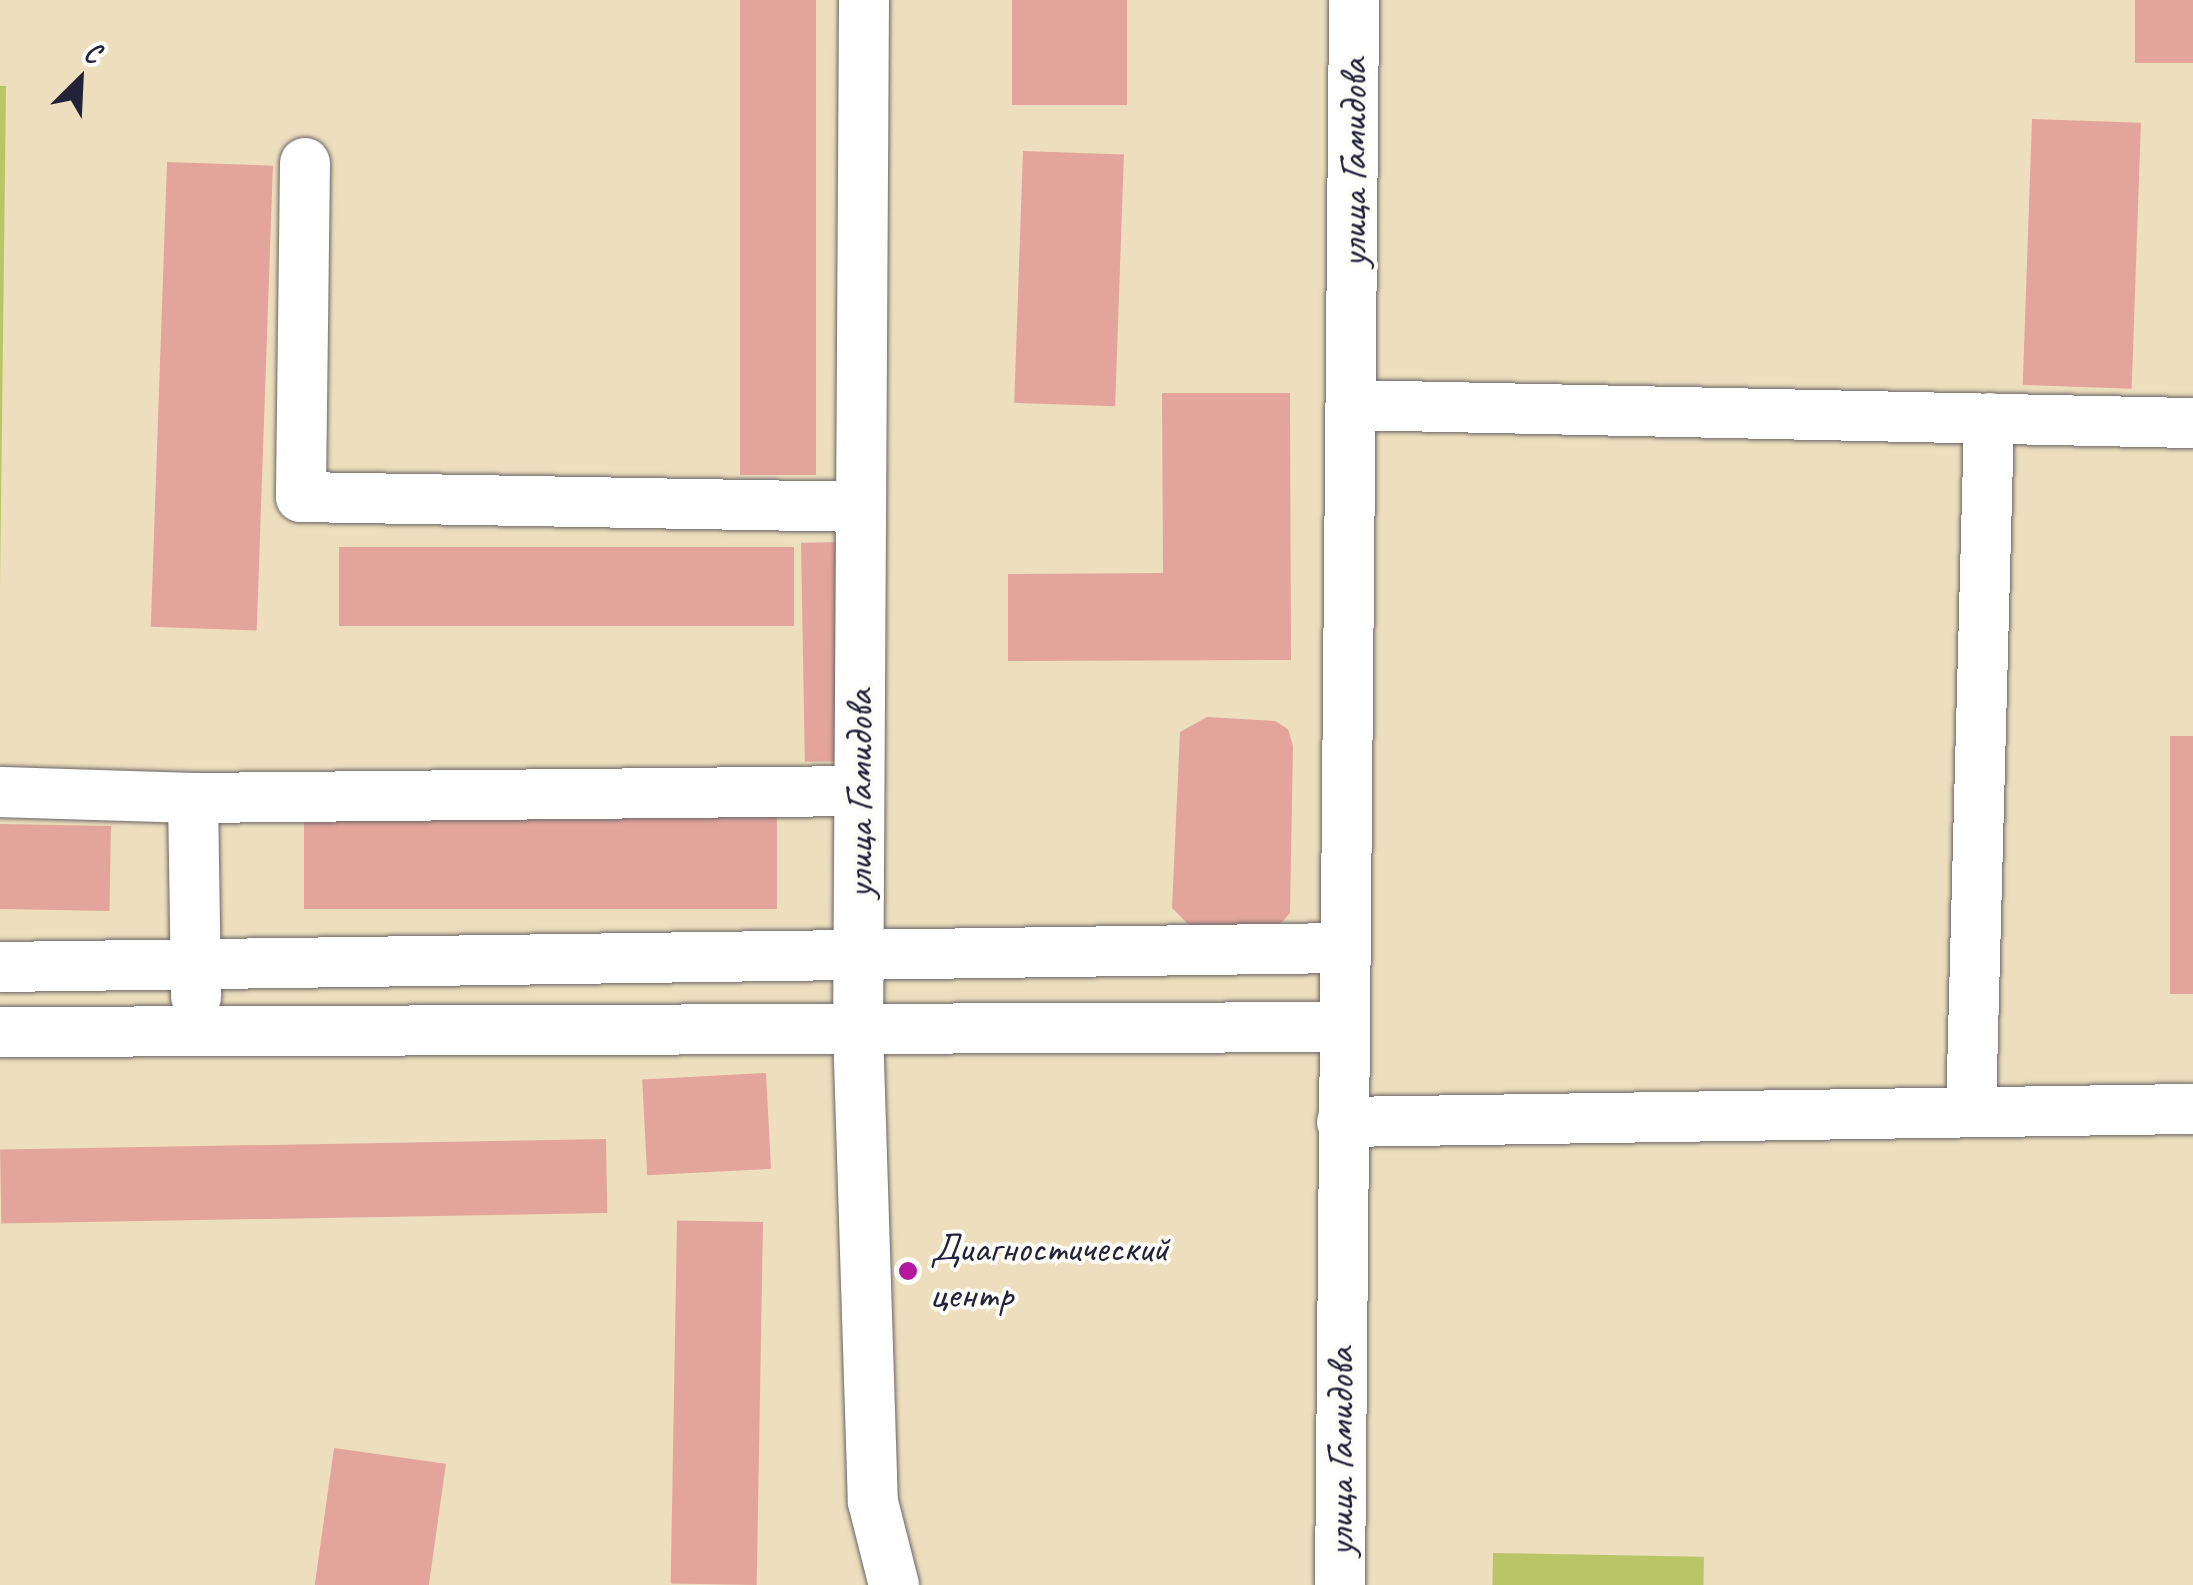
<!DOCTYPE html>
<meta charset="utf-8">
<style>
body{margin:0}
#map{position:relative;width:2193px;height:1585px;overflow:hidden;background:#eddfbd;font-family:Caveat,sans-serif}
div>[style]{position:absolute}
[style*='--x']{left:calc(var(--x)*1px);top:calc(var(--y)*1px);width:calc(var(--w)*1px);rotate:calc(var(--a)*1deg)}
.green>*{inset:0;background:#b9c668;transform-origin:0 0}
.building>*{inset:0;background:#e3a59b;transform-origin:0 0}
.roads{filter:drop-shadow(0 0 2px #696468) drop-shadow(0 0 2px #696468)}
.minor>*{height:50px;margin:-25px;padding:0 25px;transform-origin:25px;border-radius:25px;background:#fff}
.dots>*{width:28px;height:28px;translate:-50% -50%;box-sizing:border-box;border:5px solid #fdfcf7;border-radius:50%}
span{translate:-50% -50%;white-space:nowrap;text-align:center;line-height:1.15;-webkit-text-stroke:8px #fdfcf7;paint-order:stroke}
.street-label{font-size:40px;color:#22223b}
.poi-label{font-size:40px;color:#22223b}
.left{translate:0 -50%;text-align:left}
.north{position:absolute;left:30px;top:30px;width:100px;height:100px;-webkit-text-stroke:8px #fdfcf7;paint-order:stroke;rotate:24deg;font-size:28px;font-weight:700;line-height:40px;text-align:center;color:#22223b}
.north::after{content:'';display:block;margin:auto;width:35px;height:45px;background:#22223b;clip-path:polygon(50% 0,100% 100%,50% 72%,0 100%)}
</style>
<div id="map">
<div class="green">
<div style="clip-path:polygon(0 86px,6px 86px,0 589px)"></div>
<div style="left:1493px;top:1553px;width:211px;height:32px;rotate:1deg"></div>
</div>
<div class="building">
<div style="left:740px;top:0;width:76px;height:475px"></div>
<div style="left:1012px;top:0;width:115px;height:105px"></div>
<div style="left:2135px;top:0;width:58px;height:63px"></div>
<div style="left:2032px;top:119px;width:109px;height:266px;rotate:2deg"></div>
<div style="left:1023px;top:151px;width:101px;height:252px;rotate:2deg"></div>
<div style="left:167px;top:162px;width:106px;height:465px;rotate:2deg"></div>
<div style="clip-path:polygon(1162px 393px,1290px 393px,1291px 660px,1008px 661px,1008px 574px,1163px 573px)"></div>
<div style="left:842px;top:542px;width:219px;height:41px;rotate:89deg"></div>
<div style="left:339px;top:547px;width:455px;height:79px"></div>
<div style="clip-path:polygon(1207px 717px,1275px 721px,1288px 729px,1293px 746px,1290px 913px,1279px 925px,1191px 927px,1172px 908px,1180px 732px)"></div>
<div style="left:2170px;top:736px;width:23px;height:258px"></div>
<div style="left:777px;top:814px;width:95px;height:473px;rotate:90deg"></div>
<div style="left:0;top:824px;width:111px;height:85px;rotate:1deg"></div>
<div style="left:766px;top:1073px;width:96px;height:124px;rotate:87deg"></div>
<div style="left:606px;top:1139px;width:74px;height:606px;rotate:89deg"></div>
<div style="left:763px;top:1222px;width:363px;height:86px;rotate:91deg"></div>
<div style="left:334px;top:1448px;width:113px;height:138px;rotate:8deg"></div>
</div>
<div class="roads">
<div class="minor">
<div style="--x:864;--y:0;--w:1029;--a:90.33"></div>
<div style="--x:858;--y:1029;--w:473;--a:88.2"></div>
<div style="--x:873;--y:1502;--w:86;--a:75.8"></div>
<div style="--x:305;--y:163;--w:334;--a:90.7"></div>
<div style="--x:301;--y:497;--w:560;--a:1.02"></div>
<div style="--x:1352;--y:405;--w:841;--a:1.23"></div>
<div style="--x:0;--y:792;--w:193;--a:1.8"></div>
<div style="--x:193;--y:798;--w:199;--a:89.1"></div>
<div style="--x:193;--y:798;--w:666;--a:-0.6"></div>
<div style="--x:0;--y:967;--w:1345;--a:-0.81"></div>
<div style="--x:0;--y:1032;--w:1344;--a:-0.21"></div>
<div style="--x:1971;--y:1112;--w:694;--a:-88.51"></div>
<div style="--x:1342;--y:1122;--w:851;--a:-0.88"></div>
<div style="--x:1340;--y:1585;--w:1585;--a:-89.49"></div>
</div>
</div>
<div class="dots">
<div style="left:908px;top:1271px;background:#b5179e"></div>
</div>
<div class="street-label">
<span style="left:1353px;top:163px;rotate:-90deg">улица Гамидова</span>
<span style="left:859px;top:794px;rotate:-90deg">улица Гамидова</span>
<span style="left:1340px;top:1452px;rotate:-90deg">улица Гамидова</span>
</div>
<div class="poi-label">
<span class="left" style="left:930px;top:1271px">Диагностический<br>центр</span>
</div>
<div class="north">С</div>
</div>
